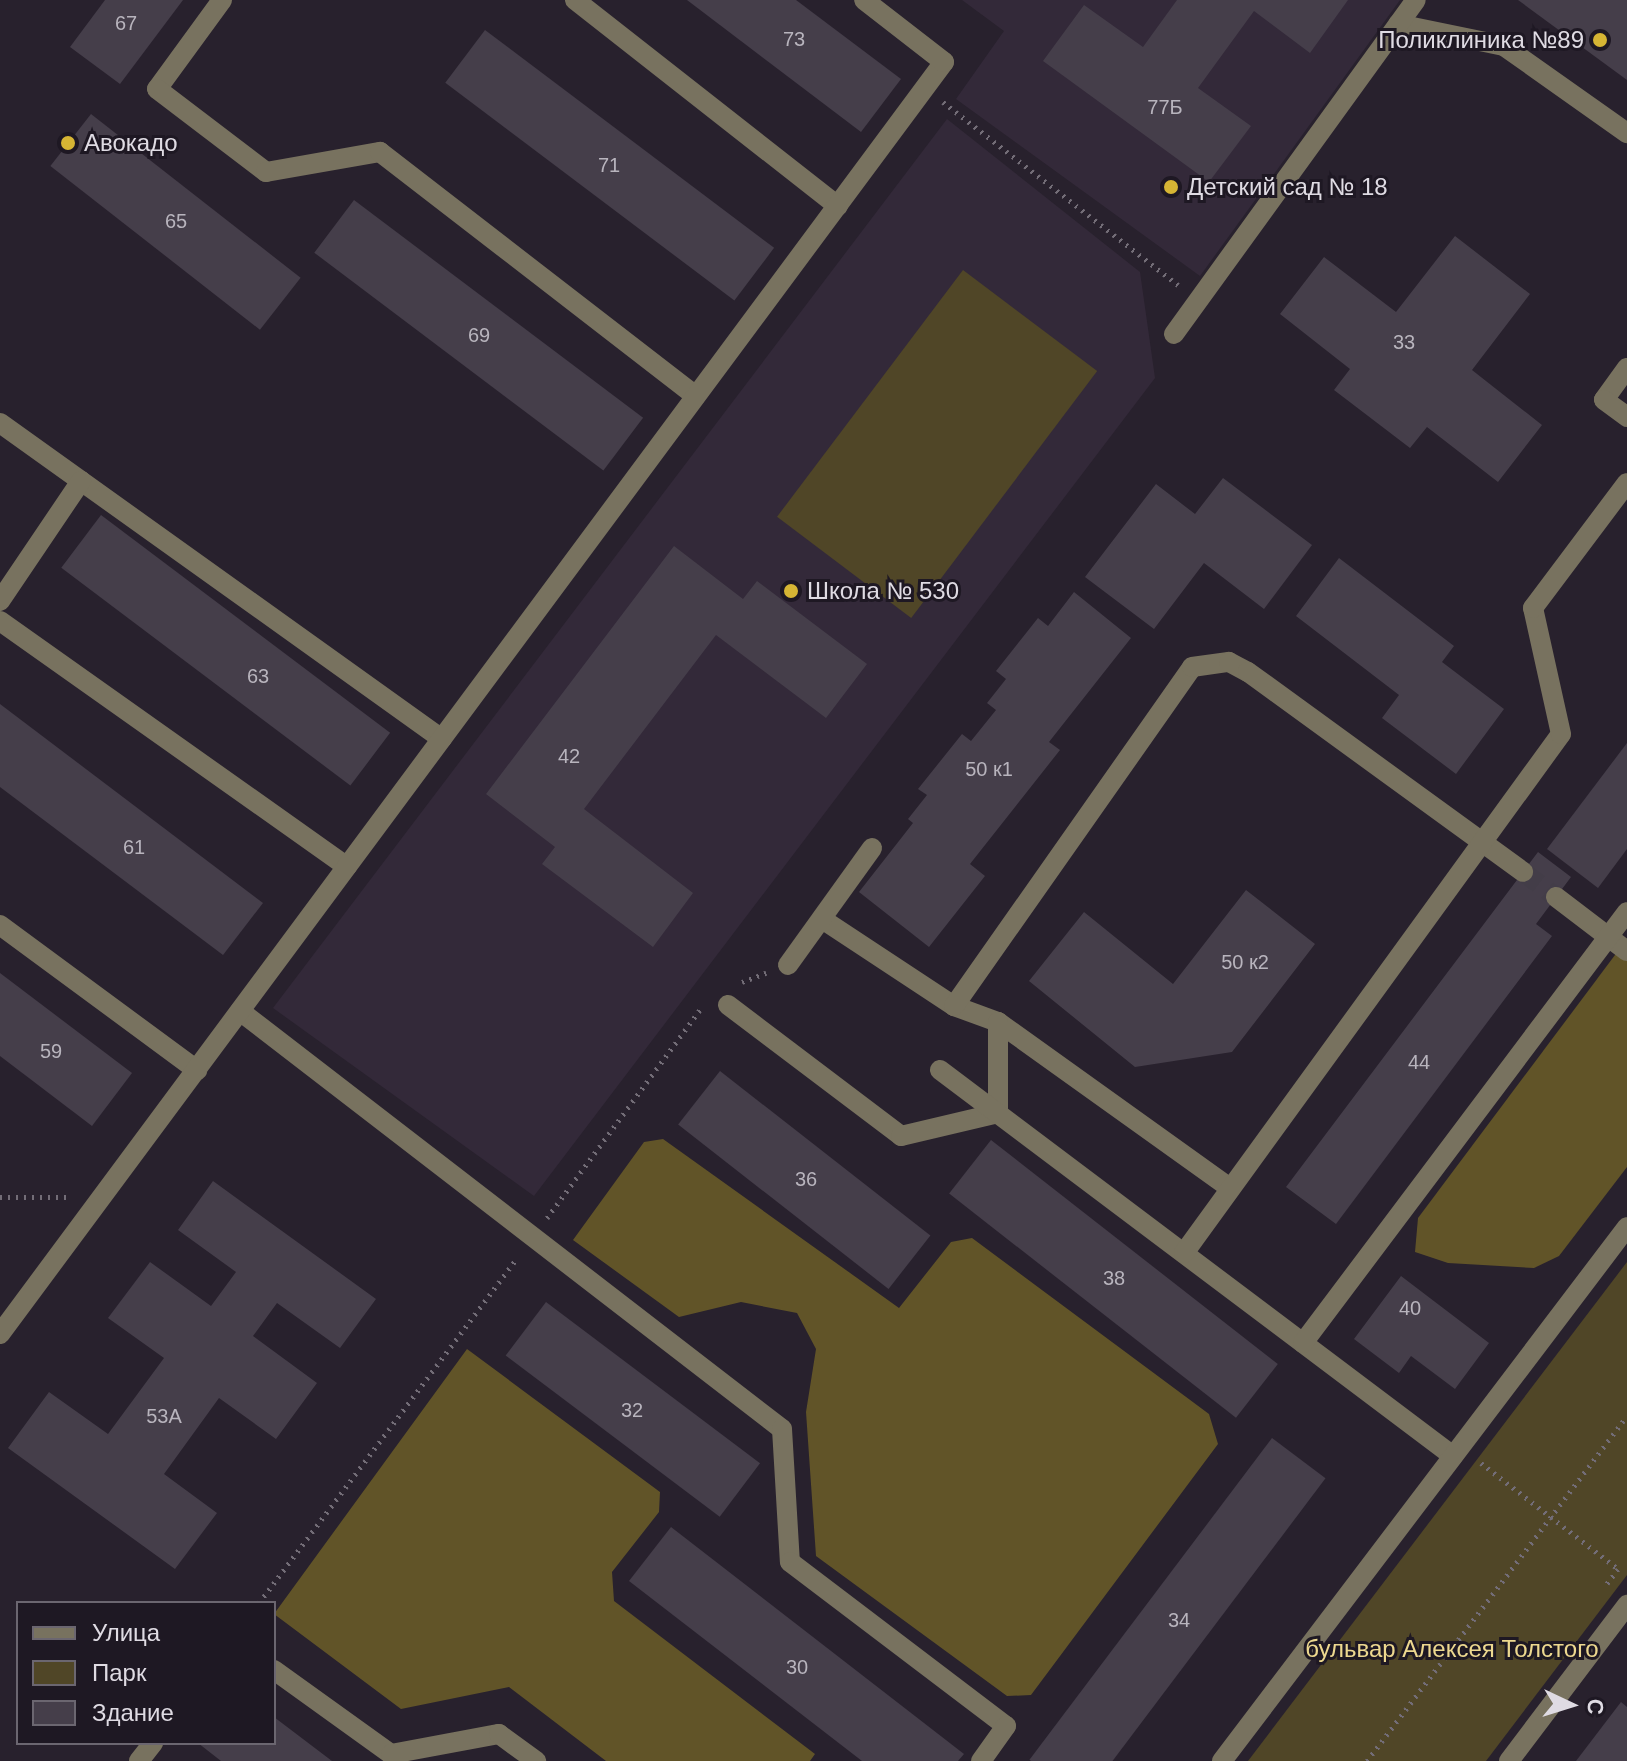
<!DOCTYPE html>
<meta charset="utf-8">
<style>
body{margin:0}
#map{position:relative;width:1627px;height:1761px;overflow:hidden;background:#28212d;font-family:Arial,sans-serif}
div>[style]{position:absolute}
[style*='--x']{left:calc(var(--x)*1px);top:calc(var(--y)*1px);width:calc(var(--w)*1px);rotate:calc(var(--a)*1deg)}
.built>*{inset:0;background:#332939}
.green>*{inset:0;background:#504627;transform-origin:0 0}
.forest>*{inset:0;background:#615428}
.building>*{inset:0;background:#453e4a;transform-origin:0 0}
.minor-tunnel>*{height:20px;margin-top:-10px;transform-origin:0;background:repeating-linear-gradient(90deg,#433d48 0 20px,transparent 0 30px)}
.path>*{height:5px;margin-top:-2.5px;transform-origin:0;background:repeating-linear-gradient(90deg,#736d77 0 2px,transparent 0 8px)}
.minor>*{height:20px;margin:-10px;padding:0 10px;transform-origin:10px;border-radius:10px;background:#78725f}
.dots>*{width:22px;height:22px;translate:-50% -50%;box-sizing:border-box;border:4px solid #1e1823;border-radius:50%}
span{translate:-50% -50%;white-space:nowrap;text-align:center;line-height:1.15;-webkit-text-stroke:6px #1e1823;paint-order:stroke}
.number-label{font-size:20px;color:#b8b4bd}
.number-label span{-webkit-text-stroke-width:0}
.poi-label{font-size:24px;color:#dfdbe3}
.right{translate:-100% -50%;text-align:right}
.left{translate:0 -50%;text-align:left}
.park-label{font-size:24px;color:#edd88f}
.legend{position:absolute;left:16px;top:1601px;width:260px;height:144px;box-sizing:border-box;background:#1e1823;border:2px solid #6b6670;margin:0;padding:10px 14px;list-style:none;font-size:24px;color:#dfdbe3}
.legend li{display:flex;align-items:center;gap:16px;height:40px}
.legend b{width:40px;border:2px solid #6b6670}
.north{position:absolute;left:1531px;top:1665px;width:80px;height:80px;-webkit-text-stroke:6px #1e1823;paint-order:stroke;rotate:94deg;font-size:22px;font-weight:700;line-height:32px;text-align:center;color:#dfdbe3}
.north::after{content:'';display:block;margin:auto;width:28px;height:36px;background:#dfdbe3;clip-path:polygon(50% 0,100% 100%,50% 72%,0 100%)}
</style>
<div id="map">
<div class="built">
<div style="clip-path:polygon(962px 0,1400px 0,1200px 276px,956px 99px,1004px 31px)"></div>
<div style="clip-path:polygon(947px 119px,1140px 272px,1155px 378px,534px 1196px,273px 1008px)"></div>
</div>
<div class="green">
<div style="left:963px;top:270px;width:168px;height:309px;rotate:37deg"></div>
<div style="clip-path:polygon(1627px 1262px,1627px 1575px,1486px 1761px,1248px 1761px)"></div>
</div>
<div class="forest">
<div style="clip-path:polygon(1627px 939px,1627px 1167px,1559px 1256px,1534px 1268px,1448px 1263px,1415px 1252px,1418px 1218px)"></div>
<div style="clip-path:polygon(663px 1139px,899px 1308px,951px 1242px,972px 1238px,1209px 1414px,1218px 1444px,1031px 1695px,1007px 1696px,816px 1556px,806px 1412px,816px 1349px,797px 1313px,741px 1302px,679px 1317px,573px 1240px,644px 1142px)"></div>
<div style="clip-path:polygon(467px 1349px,660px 1492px,659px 1512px,612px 1572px,614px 1601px,815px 1754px,810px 1761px,606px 1761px,509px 1687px,401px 1709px,274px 1614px)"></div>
</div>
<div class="building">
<div style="clip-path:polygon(105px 0,183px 0,120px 84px,70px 47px)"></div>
<div style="clip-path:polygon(687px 0,796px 0,901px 79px,861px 132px)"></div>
<div style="clip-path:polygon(1177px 0,1348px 0,1310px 53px,1254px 11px,1198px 88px,1251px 126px,1209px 182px,1043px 61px,1084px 5px,1143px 47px)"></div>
<div style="clip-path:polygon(1518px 0,1627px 0,1627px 80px)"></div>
<div style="left:485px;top:30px;width:362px;height:66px;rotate:37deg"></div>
<div style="left:91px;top:114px;width:266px;height:66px;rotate:38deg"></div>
<div style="left:354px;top:200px;width:362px;height:66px;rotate:37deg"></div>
<div style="clip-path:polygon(1455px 236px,1530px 294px,1472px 370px,1542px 425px,1498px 482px,1427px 427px,1410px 448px,1334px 390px,1350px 369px,1280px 314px,1324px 257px,1396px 312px)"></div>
<div style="clip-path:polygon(1223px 478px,1312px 545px,1264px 609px,1204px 563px,1154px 629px,1085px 577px,1156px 484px,1195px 514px)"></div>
<div style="left:101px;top:515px;width:362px;height:66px;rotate:37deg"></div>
<div style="clip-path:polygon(674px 546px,743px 599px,757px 581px,867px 664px,826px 718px,716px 635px,584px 809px,693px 893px,653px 947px,542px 864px,555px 847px,486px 794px)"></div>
<div style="clip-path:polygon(1339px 558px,1454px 646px,1442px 662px,1504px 709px,1456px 774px,1382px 718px,1399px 695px,1296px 616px)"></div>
<div style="clip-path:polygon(1074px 592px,1131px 638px,1049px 742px,1060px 750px,970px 864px,985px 876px,929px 947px,859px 892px,913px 823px,908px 819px,927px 795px,918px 789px,962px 734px,971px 741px,996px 710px,987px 703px,1006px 679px,996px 671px,1038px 618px,1048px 626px)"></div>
<div style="clip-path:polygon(0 704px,263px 903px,223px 955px,0 787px)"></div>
<div style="clip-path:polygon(1627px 743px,1627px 849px,1598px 888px,1547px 849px)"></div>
<div style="clip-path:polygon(1538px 852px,1571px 877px,1536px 924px,1552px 936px,1336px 1224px,1286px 1187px)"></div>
<div style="clip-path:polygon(1246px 890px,1315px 944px,1232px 1052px,1135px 1067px,1029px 981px,1084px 912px,1173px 984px)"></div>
<div style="clip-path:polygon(0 973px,132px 1073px,92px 1126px,0 1056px)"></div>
<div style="left:720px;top:1071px;width:267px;height:68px;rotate:38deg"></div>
<div style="left:991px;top:1140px;width:364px;height:68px;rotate:38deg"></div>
<div style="clip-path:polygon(213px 1181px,376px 1299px,340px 1348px,277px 1303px,253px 1336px,317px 1383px,276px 1439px,219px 1398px,164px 1474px,217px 1513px,175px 1569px,8px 1448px,49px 1392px,108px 1434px,164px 1358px,108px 1318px,150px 1262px,211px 1306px,236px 1272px,178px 1230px)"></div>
<div style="clip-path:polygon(1401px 1276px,1489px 1343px,1455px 1389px,1411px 1356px,1399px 1373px,1354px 1339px)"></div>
<div style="left:546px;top:1302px;width:268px;height:67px;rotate:37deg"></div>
<div style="left:1272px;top:1438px;width:67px;height:403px;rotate:37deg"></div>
<div style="clip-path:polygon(671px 1527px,964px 1754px,958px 1761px,862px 1761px,629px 1581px)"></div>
<div style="clip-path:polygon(1621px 1702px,1627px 1707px,1627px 1761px,1576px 1761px)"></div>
<div style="clip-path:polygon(274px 1717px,332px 1761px,221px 1761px,198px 1743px,274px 1743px)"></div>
</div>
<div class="minor-tunnel">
<div style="--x:1523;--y:872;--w:41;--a:37.1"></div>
</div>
<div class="path">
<div style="--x:943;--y:102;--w:298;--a:37.9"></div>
<div style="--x:742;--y:982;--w:26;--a:-21"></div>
<div style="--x:0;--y:1197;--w:71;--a:0"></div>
<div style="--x:547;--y:1218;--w:262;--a:-53.7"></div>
<div style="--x:1481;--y:1463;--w:173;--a:37.7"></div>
<div style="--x:1618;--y:1569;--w:20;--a:127"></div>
<div style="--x:259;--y:1603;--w:431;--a:-53.2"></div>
<div style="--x:1367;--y:1761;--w:432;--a:-53"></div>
</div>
<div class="minor">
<div style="--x:222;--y:0;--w:110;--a:126.1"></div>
<div style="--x:157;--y:89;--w:137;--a:37.3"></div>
<div style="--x:266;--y:172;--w:116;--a:-10"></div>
<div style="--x:380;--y:152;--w:399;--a:37.7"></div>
<div style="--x:575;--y:0;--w:334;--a:38.1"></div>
<div style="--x:1398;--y:24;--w:108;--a:11.7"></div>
<div style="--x:1504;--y:46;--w:151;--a:35.3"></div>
<div style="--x:1174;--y:334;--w:412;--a:-54.1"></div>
<div style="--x:1627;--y:368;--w:39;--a:126"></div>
<div style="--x:1604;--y:400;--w:29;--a:36"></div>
<div style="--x:0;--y:423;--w:543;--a:35.56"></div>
<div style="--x:0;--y:601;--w:145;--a:-56"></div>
<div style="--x:0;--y:621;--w:425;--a:35.3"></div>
<div style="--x:1556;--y:897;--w:89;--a:37.3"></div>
<div style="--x:822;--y:919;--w:158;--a:33.4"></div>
<div style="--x:954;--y:1006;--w:47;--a:20"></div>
<div style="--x:998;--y:1022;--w:285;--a:35.6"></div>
<div style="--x:0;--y:925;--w:245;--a:36.4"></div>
<div style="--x:788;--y:965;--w:144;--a:-54.3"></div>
<div style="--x:728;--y:1005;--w:217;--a:37.1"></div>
<div style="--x:901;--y:1136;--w:100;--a:-13.3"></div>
<div style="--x:998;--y:1113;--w:91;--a:-90"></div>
<div style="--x:954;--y:1006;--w:414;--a:-54.9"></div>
<div style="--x:1192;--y:667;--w:37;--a:-8"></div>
<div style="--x:1229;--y:662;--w:21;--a:28"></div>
<div style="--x:1248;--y:672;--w:340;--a:36"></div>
<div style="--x:240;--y:1011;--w:684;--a:37.64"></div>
<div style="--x:782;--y:1429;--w:133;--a:86.6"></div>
<div style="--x:790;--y:1562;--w:271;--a:37.2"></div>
<div style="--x:1006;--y:1726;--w:43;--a:125.5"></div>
<div style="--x:940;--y:1070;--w:642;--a:36.96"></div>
<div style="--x:1184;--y:1253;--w:641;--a:-54.01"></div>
<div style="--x:1561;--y:734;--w:129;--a:-102.5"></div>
<div style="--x:1533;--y:608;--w:156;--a:-53.1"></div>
<div style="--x:0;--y:1334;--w:1584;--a:-53.42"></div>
<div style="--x:944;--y:62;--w:101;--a:-142.2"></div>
<div style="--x:1303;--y:1343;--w:539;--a:-53.07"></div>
<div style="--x:274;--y:1670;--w:144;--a:35.7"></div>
<div style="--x:391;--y:1754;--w:110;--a:-10.5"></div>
<div style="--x:499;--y:1734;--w:46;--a:36.1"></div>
<div style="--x:139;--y:1761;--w:23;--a:-52"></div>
<div style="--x:1222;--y:1761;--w:670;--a:-52.82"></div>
<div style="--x:1509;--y:1761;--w:196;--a:-52.9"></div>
</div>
<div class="dots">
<div style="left:1600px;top:40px;background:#d6b534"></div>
<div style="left:68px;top:143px;background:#d6b534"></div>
<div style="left:1171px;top:187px;background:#d6b534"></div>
<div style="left:791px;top:591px;background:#d6b534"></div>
</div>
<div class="number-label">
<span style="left:126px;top:23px">67</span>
<span style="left:794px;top:39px">73</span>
<span style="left:1165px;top:107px">77Б</span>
<span style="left:609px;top:165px">71</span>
<span style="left:176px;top:221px">65</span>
<span style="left:479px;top:335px">69</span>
<span style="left:1404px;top:342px">33</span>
<span style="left:258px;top:676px">63</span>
<span style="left:569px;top:756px">42</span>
<span style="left:989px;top:769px">50 к1</span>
<span style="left:134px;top:847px">61</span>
<span style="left:1245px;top:962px">50 к2</span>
<span style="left:51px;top:1051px">59</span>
<span style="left:1419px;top:1062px">44</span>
<span style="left:806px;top:1179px">36</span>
<span style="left:1114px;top:1278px">38</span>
<span style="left:1410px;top:1308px">40</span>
<span style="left:632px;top:1410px">32</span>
<span style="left:164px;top:1416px">53А</span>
<span style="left:1179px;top:1620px">34</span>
<span style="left:797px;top:1667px">30</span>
</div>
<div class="poi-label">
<span class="right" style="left:1584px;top:40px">Поликлиника №89</span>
<span class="left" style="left:84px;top:143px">Авокадо</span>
<span class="left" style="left:1187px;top:187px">Детский сад № 18</span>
<span class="left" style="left:807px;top:591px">Школа № 530</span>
</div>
<div class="park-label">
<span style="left:1452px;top:1649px">бульвар Алексея Толстого</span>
</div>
<ul class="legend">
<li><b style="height:10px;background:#78725f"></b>Улица</li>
<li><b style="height:22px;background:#504627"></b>Парк</li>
<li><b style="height:22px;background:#453e4a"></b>Здание</li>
</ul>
<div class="north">С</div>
</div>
